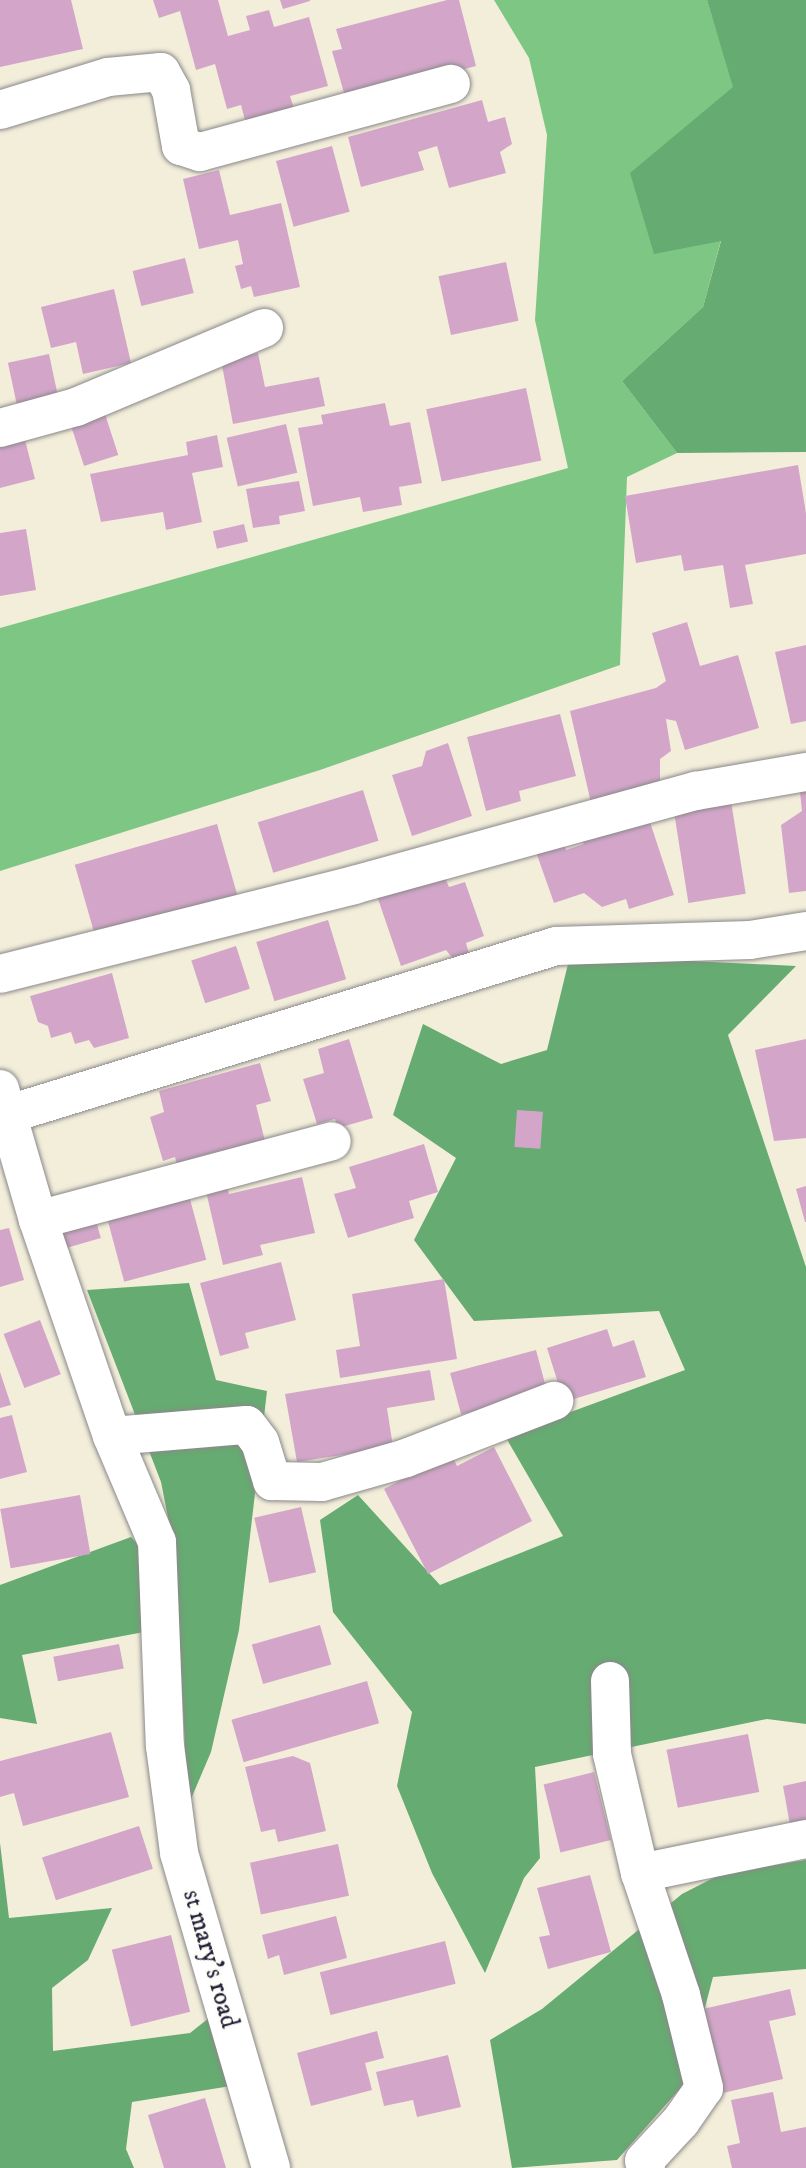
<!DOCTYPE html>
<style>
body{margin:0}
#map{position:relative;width:806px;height:2168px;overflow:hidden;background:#f3eeda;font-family:"IM FELL DW Pica",serif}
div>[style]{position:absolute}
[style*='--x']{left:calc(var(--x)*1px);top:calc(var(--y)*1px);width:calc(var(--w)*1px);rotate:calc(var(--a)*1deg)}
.green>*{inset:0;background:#7ec683}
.forest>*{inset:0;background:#66ab71}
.building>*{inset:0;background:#d3a6c9;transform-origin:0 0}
.roads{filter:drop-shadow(0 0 2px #8a888a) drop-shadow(0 0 2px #8a888a)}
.minor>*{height:38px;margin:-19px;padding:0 19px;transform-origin:19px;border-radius:19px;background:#fff}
span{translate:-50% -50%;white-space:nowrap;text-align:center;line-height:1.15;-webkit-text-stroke:5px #fdfcf7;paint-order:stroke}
.street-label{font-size:26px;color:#22223b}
</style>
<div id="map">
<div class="green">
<div style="clip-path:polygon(494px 0,707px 0,734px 87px,631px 173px,721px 240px,703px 307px,622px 381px,677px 453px,627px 477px,620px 665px,320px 770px,0 871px,0 628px,568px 468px,535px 320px,547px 135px,529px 58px)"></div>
</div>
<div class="forest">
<div style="clip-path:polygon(707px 0,806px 0,806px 452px,677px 453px,622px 381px,703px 307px,721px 241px,654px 254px,630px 173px,733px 87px)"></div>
<div style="clip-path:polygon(671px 960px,796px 966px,728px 1035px,806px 1267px,806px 1724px,767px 1719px,535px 1767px,540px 1858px,524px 1878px,485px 1973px,432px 1873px,397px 1786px,412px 1712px,333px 1612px,320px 1520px,358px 1495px,440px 1585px,563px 1536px,505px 1436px,685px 1370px,659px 1311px,474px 1321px,414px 1240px,456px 1158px,393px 1115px,423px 1024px,501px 1064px,547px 1050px,568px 964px)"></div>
<div style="clip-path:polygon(189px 1283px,216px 1380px,267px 1391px,239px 1630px,211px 1752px,188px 1806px,175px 1553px,161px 1482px,87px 1290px)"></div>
<div style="clip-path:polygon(131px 1537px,147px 1554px,144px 1632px,22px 1655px,37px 1724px,0 1718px,0 1585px)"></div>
<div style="clip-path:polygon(0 1843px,9px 1918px,112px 1908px,88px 1960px,52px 1988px,53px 2051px,190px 2033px,214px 2014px,237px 2085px,132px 2102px,126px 2149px,134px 2168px,0 2168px)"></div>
<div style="clip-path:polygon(806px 1860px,806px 1969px,713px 1977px,685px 2083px,617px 2160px,512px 2168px,490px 2040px,542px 2009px,682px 1894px,721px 1874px)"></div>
</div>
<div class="building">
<div style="clip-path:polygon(0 0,71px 0,83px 49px,0 67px)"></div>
<div style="clip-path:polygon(153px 0,218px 0,228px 36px,250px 30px,246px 16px,269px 10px,274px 27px,309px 17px,328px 86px,290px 96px,295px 111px,246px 124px,241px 105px,227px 109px,215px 64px,196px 70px,180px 11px,159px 18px)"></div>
<div style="clip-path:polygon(280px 0,310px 0,310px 1px,283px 9px)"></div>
<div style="clip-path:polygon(447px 0,459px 0,476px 66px,346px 100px,332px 51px,342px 49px,336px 29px)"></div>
<div style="clip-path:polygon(482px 100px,488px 122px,505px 117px,512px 144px,500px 152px,506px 173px,449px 188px,437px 146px,418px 152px,424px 170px,361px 187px,348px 137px)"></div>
<div style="left:332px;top:146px;width:68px;height:58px;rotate:75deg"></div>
<div style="clip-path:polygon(219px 170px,230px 215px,281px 203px,300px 287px,254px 297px,251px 286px,241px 289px,235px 266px,243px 264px,238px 240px,199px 249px,183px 179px)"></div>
<div style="left:185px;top:258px;width:36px;height:54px;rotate:76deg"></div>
<div style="left:506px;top:262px;width:60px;height:69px;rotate:78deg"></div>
<div style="clip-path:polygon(114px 289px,131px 363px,83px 374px,76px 342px,51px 348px,41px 307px)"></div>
<div style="clip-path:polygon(258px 353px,265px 387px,319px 377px,325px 406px,233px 424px,221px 360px)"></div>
<div style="left:49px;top:354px;width:52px;height:42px;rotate:78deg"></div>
<div style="left:526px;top:388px;width:74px;height:102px;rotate:78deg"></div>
<div style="clip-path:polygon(385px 403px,390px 426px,410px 422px,422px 483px,399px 487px,402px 505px,363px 512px,360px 497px,313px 506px,298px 428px,323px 424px,321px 415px)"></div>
<div style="left:105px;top:414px;width:43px;height:36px;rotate:72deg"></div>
<div style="left:286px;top:424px;width:50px;height:61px;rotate:77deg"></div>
<div style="clip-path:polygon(217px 435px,223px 467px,192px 473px,202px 522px,166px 530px,163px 512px,101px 522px,90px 474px,188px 455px,186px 442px)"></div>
<div style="clip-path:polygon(24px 436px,35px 479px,0 488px,0 442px)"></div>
<div style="clip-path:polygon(798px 465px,806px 513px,806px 554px,745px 565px,753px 604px,730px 608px,723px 565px,684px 571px,681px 555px,636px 563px,625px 496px)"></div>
<div style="clip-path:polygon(299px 481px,305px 511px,279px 516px,280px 524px,253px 528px,246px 489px)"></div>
<div style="left:244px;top:524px;width:18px;height:32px;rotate:77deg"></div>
<div style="clip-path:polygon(26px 529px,36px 590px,0 596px,0 533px)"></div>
<div style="clip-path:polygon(687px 622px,700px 666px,738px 655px,759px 728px,685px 750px,676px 721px,666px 719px,671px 751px,660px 759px,660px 785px,591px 803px,570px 711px,656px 688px,666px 681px,652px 633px)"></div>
<div style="clip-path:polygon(806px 645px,806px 721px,791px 724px,775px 652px)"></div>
<div style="clip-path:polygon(560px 714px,576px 776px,519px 791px,521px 801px,486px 811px,467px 737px)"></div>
<div style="clip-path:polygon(448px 743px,472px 816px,412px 836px,392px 775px,422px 766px,426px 751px)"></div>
<div style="left:363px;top:790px;width:53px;height:110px;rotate:73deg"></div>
<div style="clip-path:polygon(806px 791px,806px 891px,789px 893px,781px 825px,802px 811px,800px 792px)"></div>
<div style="left:731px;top:801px;width:94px;height:58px;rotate:81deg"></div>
<div style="clip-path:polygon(650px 822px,674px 895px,629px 909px,626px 899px,602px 907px,584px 893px,554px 903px,536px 852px,563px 842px,566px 850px,584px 844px,576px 835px)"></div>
<div style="left:217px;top:824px;width:80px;height:148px;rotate:74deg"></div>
<div style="clip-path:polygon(443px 873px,449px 887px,465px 882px,484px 936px,466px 943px,469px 954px,453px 959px,446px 950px,401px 966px,377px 896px)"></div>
<div style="left:328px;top:920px;width:62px;height:75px;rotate:73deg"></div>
<div style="left:236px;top:946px;width:45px;height:47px;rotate:72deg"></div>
<div style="clip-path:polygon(112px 973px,129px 1038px,94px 1048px,89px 1040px,75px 1044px,71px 1032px,51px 1038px,48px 1026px,38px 1022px,30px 996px)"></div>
<div style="clip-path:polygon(349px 1039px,373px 1118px,338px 1128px,335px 1119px,317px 1124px,303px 1079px,324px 1073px,318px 1049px)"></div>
<div style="clip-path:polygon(806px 1039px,806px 1138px,774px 1141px,755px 1050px)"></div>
<div style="clip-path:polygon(260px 1063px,271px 1101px,256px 1105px,266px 1145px,178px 1169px,175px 1157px,163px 1161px,150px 1117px,164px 1112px,159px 1091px)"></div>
<div style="left:517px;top:1110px;width:26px;height:37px;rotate:4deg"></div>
<div style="clip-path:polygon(424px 1144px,438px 1192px,409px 1201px,414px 1218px,348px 1238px,334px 1194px,356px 1188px,349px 1167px)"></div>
<div style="clip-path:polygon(302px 1177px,315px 1233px,260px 1245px,263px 1255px,223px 1265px,205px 1187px,226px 1182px,229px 1194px)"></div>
<div style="clip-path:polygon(806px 1186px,806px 1222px,805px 1222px,796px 1189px)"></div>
<div style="left:190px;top:1199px;width:63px;height:85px;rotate:75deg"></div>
<div style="left:94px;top:1214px;width:25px;height:36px;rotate:74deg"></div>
<div style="clip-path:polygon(9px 1228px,24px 1280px,0 1287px,0 1230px)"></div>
<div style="clip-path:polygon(281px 1262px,296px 1320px,245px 1333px,249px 1348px,220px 1356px,200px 1283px)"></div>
<div style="clip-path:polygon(444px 1279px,457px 1359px,340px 1378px,336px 1350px,360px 1346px,352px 1294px)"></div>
<div style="left:40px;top:1320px;width:58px;height:39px;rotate:69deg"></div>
<div style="clip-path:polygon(607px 1329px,613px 1347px,634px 1340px,646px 1377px,564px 1402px,547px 1348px)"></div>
<div style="left:536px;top:1350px;width:43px;height:89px;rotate:75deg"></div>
<div style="clip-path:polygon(430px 1370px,435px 1400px,387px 1408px,393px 1447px,297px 1462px,285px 1394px)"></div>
<div style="clip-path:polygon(0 1372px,11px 1405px,0 1408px)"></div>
<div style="clip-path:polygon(12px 1415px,27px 1472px,0 1479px,0 1418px)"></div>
<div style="clip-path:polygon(494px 1447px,532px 1521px,428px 1574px,384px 1489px,451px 1454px,457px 1466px)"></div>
<div style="left:80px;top:1495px;width:60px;height:81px;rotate:80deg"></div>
<div style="left:301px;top:1507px;width:67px;height:48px;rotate:77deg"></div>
<div style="left:320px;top:1625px;width:41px;height:71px;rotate:74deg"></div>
<div style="left:119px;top:1644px;width:25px;height:67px;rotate:79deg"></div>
<div style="left:367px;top:1681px;width:44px;height:141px;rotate:74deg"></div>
<div style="clip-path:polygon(111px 1732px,129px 1797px,23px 1826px,14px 1793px,0 1797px,0 1761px)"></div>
<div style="left:748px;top:1734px;width:59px;height:83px;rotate:79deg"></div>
<div style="clip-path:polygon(293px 1756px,310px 1763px,326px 1831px,278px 1842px,275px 1829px,261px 1832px,245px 1767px)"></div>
<div style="left:594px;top:1772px;width:70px;height:52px;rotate:76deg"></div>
<div style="clip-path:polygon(806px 1781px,806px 1833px,792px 1836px,783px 1786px)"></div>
<div style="left:139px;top:1826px;width:45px;height:102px;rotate:72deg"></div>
<div style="left:338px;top:1844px;width:53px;height:90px;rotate:78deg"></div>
<div style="clip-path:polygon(590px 1875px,611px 1952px,548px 1969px,539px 1937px,550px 1935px,537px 1888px)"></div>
<div style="clip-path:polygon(336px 1916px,347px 1958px,284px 1975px,279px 1955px,268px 1959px,262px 1935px)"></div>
<div style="left:171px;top:1935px;width:79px;height:61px;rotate:76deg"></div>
<div style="left:445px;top:1941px;width:44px;height:129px;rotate:76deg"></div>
<div style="clip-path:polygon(790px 1989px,796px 2015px,769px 2021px,783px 2079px,723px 2093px,703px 2009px)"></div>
<div style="clip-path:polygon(377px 2031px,384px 2058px,365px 2063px,372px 2090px,311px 2106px,297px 2053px)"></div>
<div style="clip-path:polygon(448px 2055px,461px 2107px,417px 2117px,413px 2100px,384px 2106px,376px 2072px)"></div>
<div style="clip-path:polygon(773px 2092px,781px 2132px,806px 2127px,806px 2168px,732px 2168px,727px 2146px,740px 2143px,731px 2100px)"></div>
<div style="clip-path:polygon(205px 2098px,226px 2168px,164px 2168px,148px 2115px)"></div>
</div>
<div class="roads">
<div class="minor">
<div style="--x:0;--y:110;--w:113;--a:-17"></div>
<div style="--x:108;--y:77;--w:53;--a:-5.4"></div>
<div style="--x:161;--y:72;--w:21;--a:61"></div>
<div style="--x:171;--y:90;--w:57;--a:79.9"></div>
<div style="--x:181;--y:146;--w:20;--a:18"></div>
<div style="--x:200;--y:152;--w:260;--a:-15.2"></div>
<div style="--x:0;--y:428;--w:79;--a:-15.4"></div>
<div style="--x:76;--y:407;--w:204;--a:-22.8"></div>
<div style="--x:0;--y:974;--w:365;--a:-14.1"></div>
<div style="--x:354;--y:885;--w:355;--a:-15.4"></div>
<div style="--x:696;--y:791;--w:112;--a:-9.8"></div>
<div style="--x:0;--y:1089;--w:136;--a:73.8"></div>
<div style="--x:38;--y:1220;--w:228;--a:71.1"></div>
<div style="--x:112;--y:1436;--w:115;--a:67"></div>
<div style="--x:157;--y:1542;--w:204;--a:87.8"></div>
<div style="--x:165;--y:1746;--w:108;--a:82.5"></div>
<div style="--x:179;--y:1853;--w:328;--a:73.7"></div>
<div style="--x:9;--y:1114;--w:572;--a:-17.07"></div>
<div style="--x:556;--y:946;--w:194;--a:-1.8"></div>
<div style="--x:750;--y:940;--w:57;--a:-9.1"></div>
<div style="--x:38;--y:1220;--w:304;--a:-15"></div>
<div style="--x:112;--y:1436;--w:135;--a:-4.7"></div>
<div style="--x:247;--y:1425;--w:21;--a:53"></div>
<div style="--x:260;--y:1442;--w:41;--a:72.9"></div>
<div style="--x:272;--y:1481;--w:50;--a:1.1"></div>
<div style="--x:322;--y:1482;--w:87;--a:-15.9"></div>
<div style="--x:406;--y:1458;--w:159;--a:-21.1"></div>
<div style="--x:610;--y:1681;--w:73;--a:88.4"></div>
<div style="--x:612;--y:1754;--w:122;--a:76.8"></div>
<div style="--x:640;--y:1873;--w:129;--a:71.4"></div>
<div style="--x:681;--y:1995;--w:96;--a:76.1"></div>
<div style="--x:704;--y:2088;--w:40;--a:124.9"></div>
<div style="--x:681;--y:2121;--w:54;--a:132.8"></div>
<div style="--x:644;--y:2161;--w:7;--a:74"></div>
<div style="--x:640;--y:1873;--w:169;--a:-11.6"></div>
</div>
</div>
<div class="street-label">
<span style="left:210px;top:1959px;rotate:74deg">st mary's road</span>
</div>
</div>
